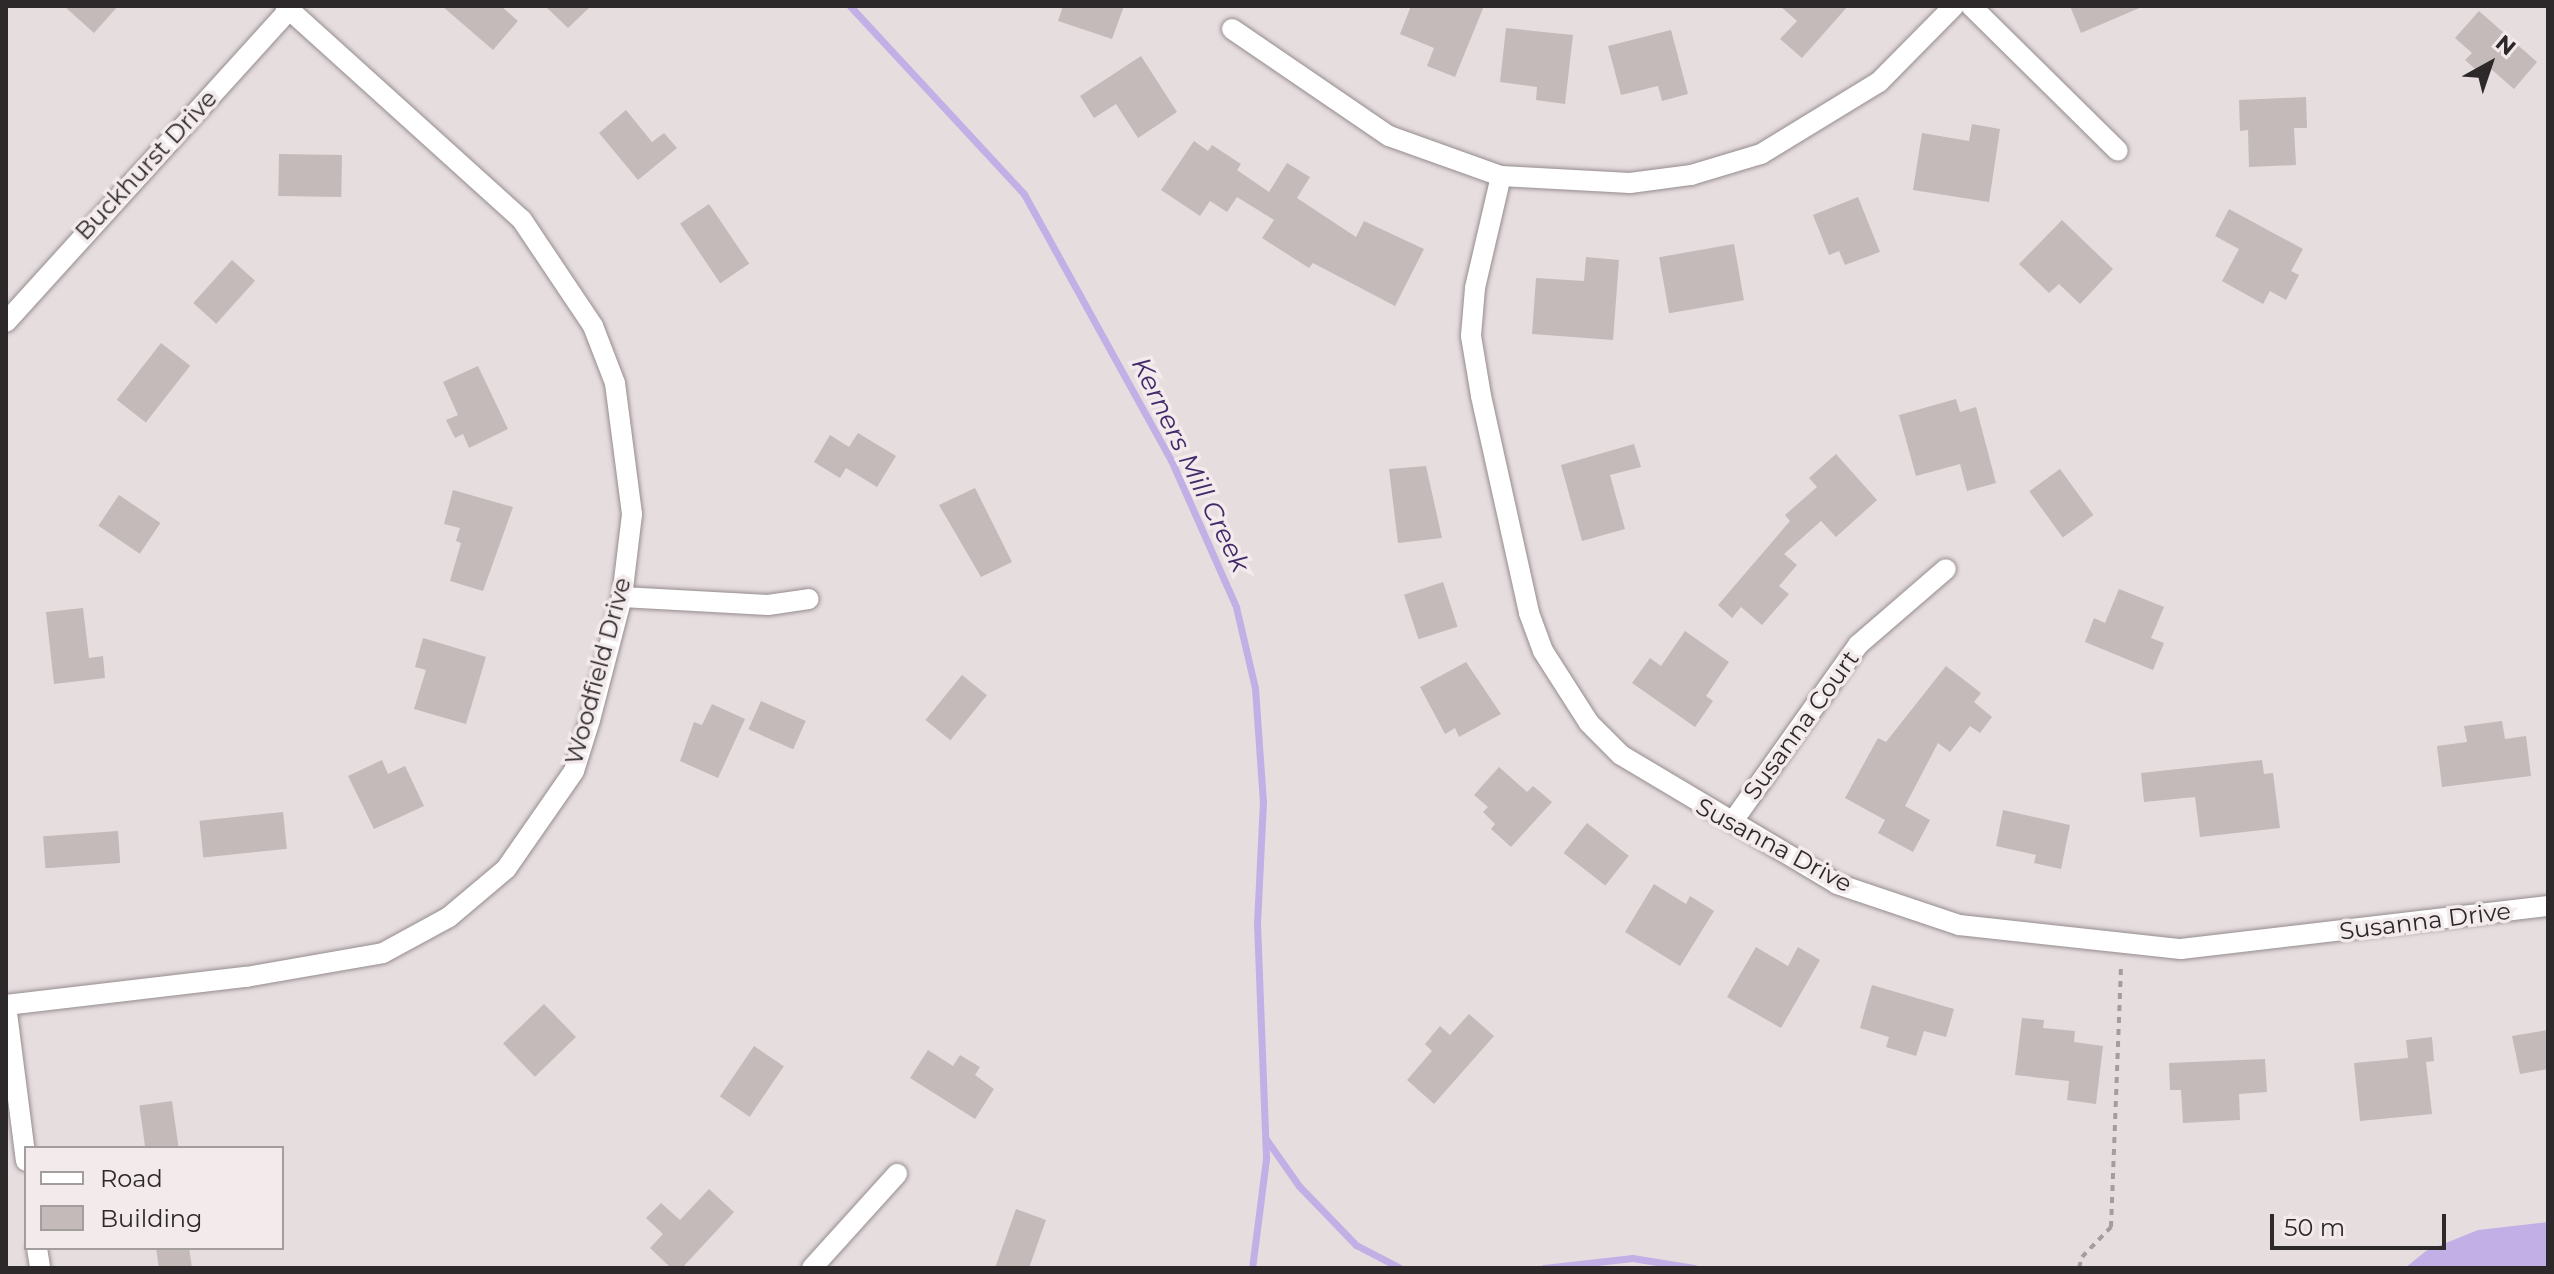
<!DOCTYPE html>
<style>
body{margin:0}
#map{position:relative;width:2554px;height:1274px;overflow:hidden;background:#e6dddf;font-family:Montserrat,sans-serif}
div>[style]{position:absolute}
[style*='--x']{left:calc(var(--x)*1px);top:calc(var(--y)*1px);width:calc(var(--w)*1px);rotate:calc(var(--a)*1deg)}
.water>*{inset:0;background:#c1afe6}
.stream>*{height:7px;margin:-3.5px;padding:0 3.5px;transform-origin:3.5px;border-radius:3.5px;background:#c1afe6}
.building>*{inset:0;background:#c3bab9;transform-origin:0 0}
.path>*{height:4px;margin-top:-2px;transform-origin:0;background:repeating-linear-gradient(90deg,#a49d9f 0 6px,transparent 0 12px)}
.roads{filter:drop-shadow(0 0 2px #958c8e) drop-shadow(0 0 2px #958c8e)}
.minor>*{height:20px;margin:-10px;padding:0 10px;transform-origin:10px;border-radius:10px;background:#fff}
span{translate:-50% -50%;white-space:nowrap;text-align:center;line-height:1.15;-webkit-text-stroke:7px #f3eaec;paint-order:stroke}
.street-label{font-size:24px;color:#2d292a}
.water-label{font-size:26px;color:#43296a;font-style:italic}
.frame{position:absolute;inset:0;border:8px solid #2d292a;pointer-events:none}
.legend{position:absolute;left:24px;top:1146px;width:260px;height:104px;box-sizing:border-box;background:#f3eaec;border:2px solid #a49d9e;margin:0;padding:10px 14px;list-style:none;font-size:24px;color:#2d292a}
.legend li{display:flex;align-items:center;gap:16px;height:40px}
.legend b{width:40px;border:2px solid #a49d9e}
.north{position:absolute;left:2450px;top:24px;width:80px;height:80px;-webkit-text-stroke:6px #f3eaec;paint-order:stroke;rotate:40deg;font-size:22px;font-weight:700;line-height:32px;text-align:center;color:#2d292a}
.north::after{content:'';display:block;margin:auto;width:28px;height:36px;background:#2d292a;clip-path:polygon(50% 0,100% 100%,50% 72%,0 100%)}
.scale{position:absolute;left:2270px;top:1214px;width:176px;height:36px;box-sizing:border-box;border:4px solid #2d292a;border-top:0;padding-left:10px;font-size:24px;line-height:28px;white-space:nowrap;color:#2d292a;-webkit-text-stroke:6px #f3eaec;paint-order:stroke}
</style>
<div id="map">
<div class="water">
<div style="clip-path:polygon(2548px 1222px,2548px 1268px,2405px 1268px,2426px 1251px,2478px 1230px)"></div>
</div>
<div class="stream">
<div style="--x:850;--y:6;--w:256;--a:47.2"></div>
<div style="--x:1024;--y:194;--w:304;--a:61.1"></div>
<div style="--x:1171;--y:460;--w:161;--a:66.1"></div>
<div style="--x:1236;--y:607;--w:83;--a:76.8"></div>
<div style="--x:1255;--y:688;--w:113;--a:86"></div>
<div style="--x:1263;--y:801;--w:122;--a:92.8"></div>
<div style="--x:1257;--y:923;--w:236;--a:87.8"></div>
<div style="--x:1266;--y:1159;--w:110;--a:97.3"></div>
<div style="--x:1266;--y:1139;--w:57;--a:54.9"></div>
<div style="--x:1299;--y:1186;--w:82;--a:46"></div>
<div style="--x:1356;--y:1245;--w:50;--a:27.6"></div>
<div style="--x:1544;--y:1268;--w:89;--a:-6.5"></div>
<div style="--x:1632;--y:1258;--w:63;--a:9.2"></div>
</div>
<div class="building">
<div style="clip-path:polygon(64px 6px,118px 6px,94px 33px)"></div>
<div style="clip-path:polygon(442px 6px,501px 6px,518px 21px,493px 50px)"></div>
<div style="clip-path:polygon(545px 6px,591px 6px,568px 28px)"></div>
<div style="clip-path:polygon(1063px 6px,1124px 6px,1112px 39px,1058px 21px)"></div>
<div style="clip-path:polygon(1411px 6px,1484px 6px,1455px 77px,1427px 66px,1434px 48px,1400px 34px)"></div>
<div style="clip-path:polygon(1780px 6px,1848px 6px,1802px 58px,1780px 39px,1797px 21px)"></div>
<div style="clip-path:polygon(2070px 6px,2144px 6px,2081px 33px)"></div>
<div style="clip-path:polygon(2479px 11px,2537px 62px,2514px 89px,2491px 69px,2484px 77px,2465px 60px,2472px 53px,2455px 38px)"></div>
<div style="clip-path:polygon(1506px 28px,1573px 35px,1565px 104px,1536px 100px,1537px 87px,1500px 82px)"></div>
<div style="clip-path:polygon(1671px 30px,1688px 94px,1662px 101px,1658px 86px,1621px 95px,1608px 46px)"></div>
<div style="clip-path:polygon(1141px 56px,1177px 112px,1138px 138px,1116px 104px,1094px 118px,1080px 96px)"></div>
<div style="clip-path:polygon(2306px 97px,2307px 128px,2294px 128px,2296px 165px,2249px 167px,2248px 130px,2240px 131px,2239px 100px)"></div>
<div style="clip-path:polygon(626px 110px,652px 142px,664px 133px,677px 148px,638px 180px,599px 133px)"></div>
<div style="clip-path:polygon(1972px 124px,2000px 129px,1989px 202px,1913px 190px,1922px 133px,1969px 141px)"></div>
<div style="clip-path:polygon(1194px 141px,1208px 151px,1212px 145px,1241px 164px,1237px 170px,1269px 192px,1287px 163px,1310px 177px,1297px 198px,1356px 237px,1364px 221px,1424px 249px,1395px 306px,1313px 263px,1309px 268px,1262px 238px,1274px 220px,1237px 197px,1227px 212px,1210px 201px,1200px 216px,1161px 190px)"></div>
<div style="left:279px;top:154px;width:63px;height:42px;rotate:1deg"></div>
<div style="clip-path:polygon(1858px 197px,1880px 252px,1845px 265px,1839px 251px,1829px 255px,1813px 215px)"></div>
<div style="left:709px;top:204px;width:72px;height:35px;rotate:56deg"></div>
<div style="clip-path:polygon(2229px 209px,2303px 249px,2291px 271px,2299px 275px,2286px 300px,2270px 291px,2263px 304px,2222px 281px,2239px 249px,2215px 236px)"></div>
<div style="clip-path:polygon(2062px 220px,2113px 269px,2080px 304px,2059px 284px,2049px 293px,2019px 264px)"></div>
<div style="left:1734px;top:244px;width:57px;height:76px;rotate:80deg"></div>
<div style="clip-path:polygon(1586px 257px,1619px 260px,1613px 340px,1532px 334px,1536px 278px,1584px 281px)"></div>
<div style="left:232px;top:260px;width:31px;height:58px;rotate:42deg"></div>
<div style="left:161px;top:343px;width:37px;height:72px;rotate:38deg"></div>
<div style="clip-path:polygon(478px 366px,508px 429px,469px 448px,463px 434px,455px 438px,446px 420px,458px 415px,443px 382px)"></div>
<div style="clip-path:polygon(1956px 399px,1960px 412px,1976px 407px,1996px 483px,1967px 491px,1960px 464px,1916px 476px,1899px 415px)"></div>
<div style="clip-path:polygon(858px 433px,896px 456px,877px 487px,846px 468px,840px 478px,814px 462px,830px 435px,849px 447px)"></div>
<div style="clip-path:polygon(1634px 444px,1641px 467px,1610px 475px,1625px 529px,1582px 541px,1561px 465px)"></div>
<div style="clip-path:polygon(1836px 454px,1877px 500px,1836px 537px,1821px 521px,1784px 554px,1797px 565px,1779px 586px,1789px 594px,1762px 625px,1741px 607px,1732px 618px,1718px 605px,1790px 521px,1785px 515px,1817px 487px,1809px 478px)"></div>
<div style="clip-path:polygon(1426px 466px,1442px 538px,1398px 543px,1389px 469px)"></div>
<div style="left:2060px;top:469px;width:57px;height:38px;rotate:54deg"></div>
<div style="clip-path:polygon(975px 488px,1012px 562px,981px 577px,939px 505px)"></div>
<div style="clip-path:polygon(453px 490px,513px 507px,483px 591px,450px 581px,461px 543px,456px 541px,460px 528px,444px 524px)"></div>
<div style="left:119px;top:495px;width:50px;height:37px;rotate:34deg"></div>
<div style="left:1443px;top:582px;width:47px;height:41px;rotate:72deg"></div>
<div style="clip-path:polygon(2119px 589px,2164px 607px,2151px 638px,2164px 643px,2153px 670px,2085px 642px,2094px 618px,2105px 623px)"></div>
<div style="clip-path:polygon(83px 608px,89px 658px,103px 656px,105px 678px,54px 684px,46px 612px)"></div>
<div style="clip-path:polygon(1685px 631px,1729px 662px,1706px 696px,1713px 701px,1695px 727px,1632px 683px,1650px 658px,1661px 666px)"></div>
<div style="clip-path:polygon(423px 638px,486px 657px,466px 724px,414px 709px,426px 670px,415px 667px)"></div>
<div style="clip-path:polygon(1466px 662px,1501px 714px,1459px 737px,1455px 728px,1445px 734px,1420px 687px)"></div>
<div style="clip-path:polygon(1946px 666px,1981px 693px,1974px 702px,1992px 717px,1980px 733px,1970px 726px,1950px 752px,1938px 743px,1905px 806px,1930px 820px,1913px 852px,1878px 833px,1885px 820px,1845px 798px,1878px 738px,1886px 742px)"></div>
<div style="left:962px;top:675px;width:32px;height:58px;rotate:39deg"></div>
<div style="left:761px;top:701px;width:49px;height:31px;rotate:24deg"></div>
<div style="clip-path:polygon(712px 704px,745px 719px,718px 778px,680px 761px,694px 722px,702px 725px)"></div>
<div style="clip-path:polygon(2502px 721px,2505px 739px,2526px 736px,2531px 776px,2442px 787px,2437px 746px,2467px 742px,2464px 726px)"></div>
<div style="clip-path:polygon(382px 760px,388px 774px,405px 766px,424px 806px,374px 829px,348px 776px)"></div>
<div style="clip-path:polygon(2262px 760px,2264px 774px,2273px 773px,2280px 828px,2200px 837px,2195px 797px,2144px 802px,2141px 773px)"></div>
<div style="clip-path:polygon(1499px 767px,1527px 792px,1533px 786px,1552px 802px,1511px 847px,1491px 829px,1495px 824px,1483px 812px,1488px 807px,1474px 795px)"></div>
<div style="clip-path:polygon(2003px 810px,2070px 825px,2061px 869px,2034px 863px,2036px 855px,1996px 846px)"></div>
<div style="left:283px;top:812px;width:37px;height:84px;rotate:84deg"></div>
<div style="left:1587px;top:823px;width:53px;height:38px;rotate:38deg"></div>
<div style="left:118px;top:831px;width:32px;height:75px;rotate:86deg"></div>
<div style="clip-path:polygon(1654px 884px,1686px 904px,1690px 896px,1714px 911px,1680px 966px,1625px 932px)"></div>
<div style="clip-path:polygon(1756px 947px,1788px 966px,1798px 947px,1820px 960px,1781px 1028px,1727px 997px)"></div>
<div style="clip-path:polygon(1872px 985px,1954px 1009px,1946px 1037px,1924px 1031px,1916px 1056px,1886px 1047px,1889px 1037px,1860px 1028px)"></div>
<div style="left:544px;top:1004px;width:46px;height:57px;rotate:46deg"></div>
<div style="clip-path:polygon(1469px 1014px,1494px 1036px,1434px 1104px,1407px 1080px,1432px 1051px,1425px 1044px,1440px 1026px,1450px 1035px)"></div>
<div style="clip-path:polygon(2022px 1018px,2044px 1020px,2043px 1028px,2075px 1031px,2074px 1042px,2103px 1046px,2096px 1104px,2067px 1100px,2069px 1081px,2015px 1075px)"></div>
<div style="clip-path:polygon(2548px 1030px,2548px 1069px,2520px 1074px,2512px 1036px)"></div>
<div style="clip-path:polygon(2432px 1037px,2434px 1061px,2426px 1062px,2432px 1114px,2360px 1121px,2354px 1063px,2408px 1058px,2406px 1040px)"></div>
<div style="left:754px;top:1046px;width:36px;height:61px;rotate:34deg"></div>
<div style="clip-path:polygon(928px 1050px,953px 1066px,960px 1055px,980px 1067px,975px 1075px,994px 1089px,975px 1119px,910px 1078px)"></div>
<div style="clip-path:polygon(2265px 1059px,2267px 1092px,2239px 1094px,2240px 1120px,2183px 1123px,2181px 1090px,2170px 1090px,2169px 1063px)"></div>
<div style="left:172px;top:1101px;width:48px;height:33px;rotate:82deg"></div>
<div style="clip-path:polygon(709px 1189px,734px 1212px,682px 1268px,671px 1268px,650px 1248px,663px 1234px,646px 1218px,661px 1203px,680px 1220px)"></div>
<div style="clip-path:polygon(1016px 1209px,1046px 1220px,1029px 1268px,995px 1268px)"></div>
<div style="clip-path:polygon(156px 1248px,189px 1248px,192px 1268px,159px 1268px)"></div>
</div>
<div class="path">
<div style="--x:2079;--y:1268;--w:11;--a:-75"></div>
<div style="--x:2082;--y:1257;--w:42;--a:-46"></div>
<div style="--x:2111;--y:1227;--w:262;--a:-87.8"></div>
</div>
<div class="roads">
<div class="minor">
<div style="--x:1971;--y:6;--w:206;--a:44.6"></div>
<div style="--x:1232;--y:29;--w:190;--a:34.3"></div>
<div style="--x:1389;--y:136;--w:119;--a:19.7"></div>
<div style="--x:1501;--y:176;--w:129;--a:3.1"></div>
<div style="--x:1630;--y:183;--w:62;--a:-7.5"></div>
<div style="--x:1691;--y:175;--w:73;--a:-16.7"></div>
<div style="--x:1761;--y:154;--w:138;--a:-31.4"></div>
<div style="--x:1879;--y:82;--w:107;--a:-45.4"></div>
<div style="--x:1501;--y:176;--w:115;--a:103.1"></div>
<div style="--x:1475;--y:288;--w:48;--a:94.8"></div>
<div style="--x:1471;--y:336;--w:61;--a:80.5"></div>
<div style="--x:1481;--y:396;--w:222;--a:77.5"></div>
<div style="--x:1529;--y:613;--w:40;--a:69.8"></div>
<div style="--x:1543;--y:651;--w:85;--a:57.4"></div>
<div style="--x:1589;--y:723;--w:45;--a:45"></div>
<div style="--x:1621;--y:755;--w:252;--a:30.8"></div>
<div style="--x:1837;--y:884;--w:129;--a:18.6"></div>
<div style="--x:1959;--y:925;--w:223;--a:6.2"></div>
<div style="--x:2181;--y:949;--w:370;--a:-6.7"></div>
<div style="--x:6;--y:322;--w:421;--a:-47.8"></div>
<div style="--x:622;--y:597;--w:146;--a:3.1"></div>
<div style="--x:768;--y:605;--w:41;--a:-8.3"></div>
<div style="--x:1733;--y:821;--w:216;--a:-54.6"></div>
<div style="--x:1858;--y:645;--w:116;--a:-40.8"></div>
<div style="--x:6;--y:1005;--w:242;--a:-6.7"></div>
<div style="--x:246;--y:977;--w:139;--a:-9.9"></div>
<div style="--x:383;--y:953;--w:75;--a:-28.6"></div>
<div style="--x:449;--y:917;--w:75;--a:-40.1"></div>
<div style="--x:506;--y:869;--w:119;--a:-55.2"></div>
<div style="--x:574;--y:771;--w:53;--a:-72.6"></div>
<div style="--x:590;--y:720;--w:127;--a:-75.4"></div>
<div style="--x:622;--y:597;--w:84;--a:-83.1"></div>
<div style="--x:632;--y:514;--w:132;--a:-97.4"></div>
<div style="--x:615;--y:383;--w:61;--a:-111.1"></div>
<div style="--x:593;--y:326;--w:128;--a:-123.8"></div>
<div style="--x:522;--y:220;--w:319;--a:-137.9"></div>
<div style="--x:6;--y:1005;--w:157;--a:82.7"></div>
<div style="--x:37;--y:1248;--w:20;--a:81"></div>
<div style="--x:812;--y:1268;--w:127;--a:-47.9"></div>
</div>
</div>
<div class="street-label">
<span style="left:146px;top:165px;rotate:-47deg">Buckhurst Drive</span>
<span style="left:598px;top:671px;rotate:-75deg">Woodfield Drive</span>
<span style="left:1801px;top:725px;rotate:-54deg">Susanna Court</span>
<span style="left:1774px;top:845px;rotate:28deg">Susanna Drive</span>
<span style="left:2425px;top:921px;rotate:-7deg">Susanna Drive</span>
</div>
<div class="water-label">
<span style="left:1190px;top:465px;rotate:64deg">Kerners Mill Creek</span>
</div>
<div class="frame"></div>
<ul class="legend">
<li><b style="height:10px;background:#fff"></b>Road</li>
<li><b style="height:22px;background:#c3bab9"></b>Building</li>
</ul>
<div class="north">N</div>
<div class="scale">50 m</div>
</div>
